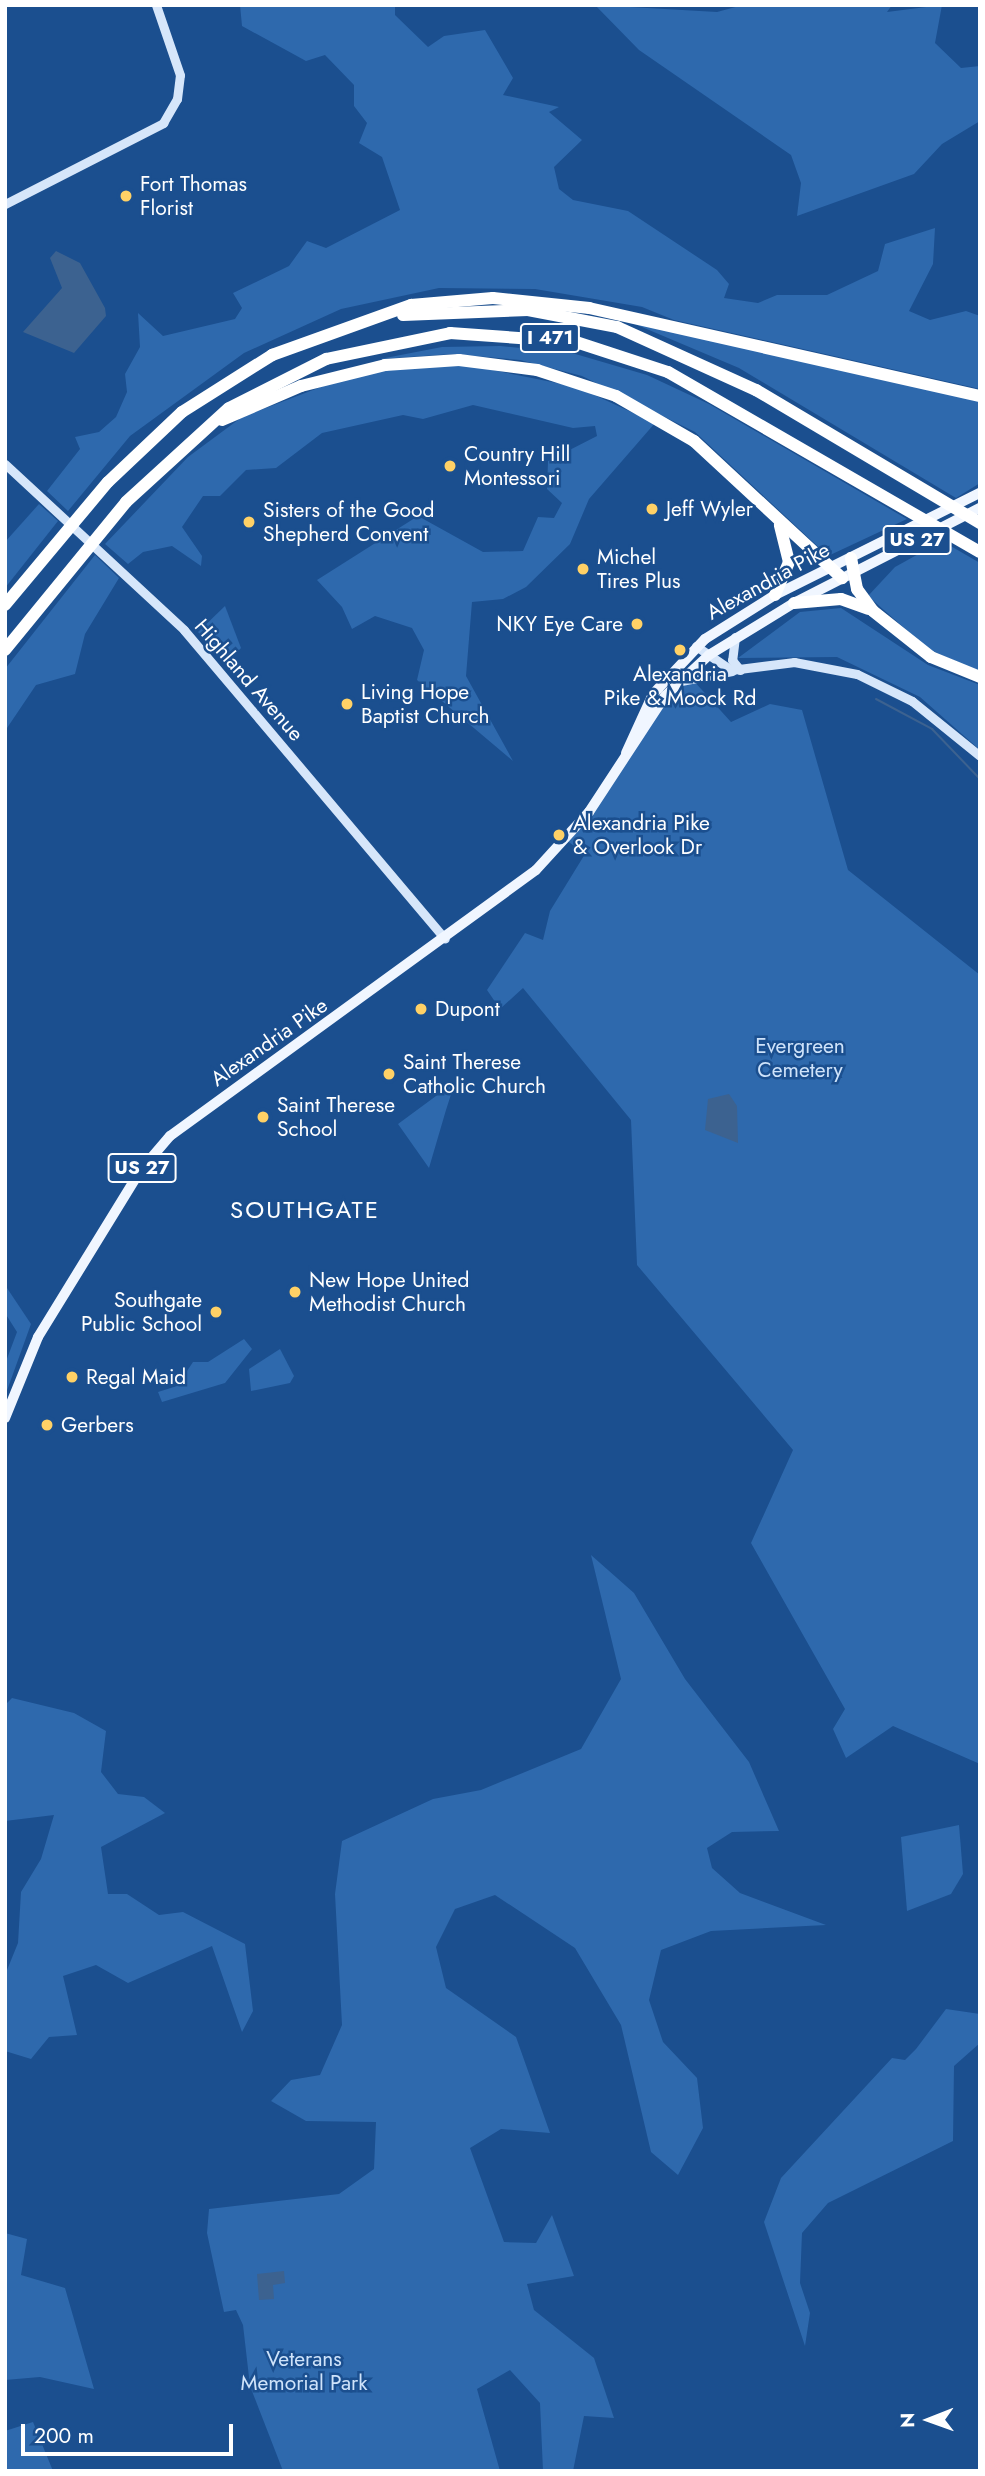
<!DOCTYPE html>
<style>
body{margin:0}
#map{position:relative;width:985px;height:2476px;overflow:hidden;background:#1b4f8f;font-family:Jost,sans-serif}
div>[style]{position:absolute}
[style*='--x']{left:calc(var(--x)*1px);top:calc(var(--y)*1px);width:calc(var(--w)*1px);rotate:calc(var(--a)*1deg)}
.green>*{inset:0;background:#2e69ad}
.water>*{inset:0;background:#3c6290}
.stream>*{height:2px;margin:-1px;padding:0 1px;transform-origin:1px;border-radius:1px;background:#3c6290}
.secondary>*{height:9px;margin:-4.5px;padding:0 4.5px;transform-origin:4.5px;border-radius:4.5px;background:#d6e6fa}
.primary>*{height:10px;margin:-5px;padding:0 5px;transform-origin:5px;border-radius:5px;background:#f0f6ff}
.highway>*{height:12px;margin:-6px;padding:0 6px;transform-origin:6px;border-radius:6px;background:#fff}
.dots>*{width:19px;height:19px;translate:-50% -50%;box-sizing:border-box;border:4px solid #1b4f8f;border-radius:50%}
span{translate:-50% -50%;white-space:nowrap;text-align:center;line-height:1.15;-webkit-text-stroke:5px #1b4f8f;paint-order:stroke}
.shield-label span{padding:2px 5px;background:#1b4f8f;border:2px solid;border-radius:5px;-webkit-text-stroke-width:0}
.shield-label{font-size:19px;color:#fff;font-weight:700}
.poi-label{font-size:21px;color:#fff}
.left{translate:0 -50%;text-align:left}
.right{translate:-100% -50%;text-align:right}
.street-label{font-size:21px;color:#fff}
.park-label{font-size:21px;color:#cfe3fa}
.quarter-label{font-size:24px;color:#fff;letter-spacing:2px}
.frame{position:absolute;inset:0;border:7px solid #fff;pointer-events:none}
.north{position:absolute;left:894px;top:2385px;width:70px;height:70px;-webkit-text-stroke:5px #1b4f8f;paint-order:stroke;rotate:269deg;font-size:19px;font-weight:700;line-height:28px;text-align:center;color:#fff}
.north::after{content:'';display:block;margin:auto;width:24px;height:32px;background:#fff;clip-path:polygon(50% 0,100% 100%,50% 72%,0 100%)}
.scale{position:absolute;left:21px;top:2424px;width:212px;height:32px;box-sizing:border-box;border:4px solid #fff;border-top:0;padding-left:9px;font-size:21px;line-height:24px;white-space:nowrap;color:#fff;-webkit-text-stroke:5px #1b4f8f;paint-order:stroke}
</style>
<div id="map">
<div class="green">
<div style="clip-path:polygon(240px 5px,395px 5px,395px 15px,428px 47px,444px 36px,485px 30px,513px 78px,503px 95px,559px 107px,549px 112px,582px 140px,554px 167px,559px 189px,573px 200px,628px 211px,717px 270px,729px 284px,724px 298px,758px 303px,777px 295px,827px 295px,878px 271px,885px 244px,935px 228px,933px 264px,909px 311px,930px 320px,966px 311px,980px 316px,980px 389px,674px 320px,642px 307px,535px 289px,439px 288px,341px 309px,244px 353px,130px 436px,68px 511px,47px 491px,80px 449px,75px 437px,99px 432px,116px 417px,127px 392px,125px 374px,140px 347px,138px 313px,163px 336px,235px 319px,242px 308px,233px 293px,289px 266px,307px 241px,326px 248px,400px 210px,382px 157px,359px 143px,367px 123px,354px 106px,354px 85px,325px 55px,306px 61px,242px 26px)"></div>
<div style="clip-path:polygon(595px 5px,717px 12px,743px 5px,892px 5px,887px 12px,942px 5px,935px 43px,961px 68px,980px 66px,980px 121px,942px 144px,914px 174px,797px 216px,801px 183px,791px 155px,639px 50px)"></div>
<div style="clip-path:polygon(623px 319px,980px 400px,980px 483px,956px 498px,739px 368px)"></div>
<div style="clip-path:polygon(500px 346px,572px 353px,647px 375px,709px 404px,907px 519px,828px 556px,695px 432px,582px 376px,520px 360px,452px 354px,380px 359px,442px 347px)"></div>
<div style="clip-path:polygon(467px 365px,577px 387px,655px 423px,589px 499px,570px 544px,526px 587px,503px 599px,472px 602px,466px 676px,513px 761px,417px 680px,424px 650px,412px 628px,375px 616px,352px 629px,342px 607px,317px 580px,418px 516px,483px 552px,523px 551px,538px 517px,554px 518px,562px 503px,547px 489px,548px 461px,597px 436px,595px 426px,573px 428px,473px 405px,423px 419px,403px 415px,322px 433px,276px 468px,246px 470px,220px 496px,203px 496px,182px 527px,202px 556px,201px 566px,172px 546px,143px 552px,128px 564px,105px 544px,188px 457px,242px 417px,334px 382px,393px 369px)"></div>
<div style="clip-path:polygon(39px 504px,58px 521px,5px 588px,5px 542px)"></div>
<div style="clip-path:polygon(942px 541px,980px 563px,980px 672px,928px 649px,868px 596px,895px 567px)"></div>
<div style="clip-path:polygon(95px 555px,119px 578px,85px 634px,75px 674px,36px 685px,5px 731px,5px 669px)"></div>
<div style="clip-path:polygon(225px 606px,241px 648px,226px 664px,198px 632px)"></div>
<div style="clip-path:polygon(841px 608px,928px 665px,980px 685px,980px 750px,920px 697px,837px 657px,738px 658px,800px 612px)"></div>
<div style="clip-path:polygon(692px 679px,731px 722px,770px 704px,802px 710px,848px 870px,980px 975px,980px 1764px,893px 1726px,846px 1758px,833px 1729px,845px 1709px,751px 1543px,793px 1450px,637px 1265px,631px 1120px,523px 988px,500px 1009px,487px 990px,525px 933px,543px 940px,550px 911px,585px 854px,566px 840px,665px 696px)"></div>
<div style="clip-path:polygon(455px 1082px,446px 1110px,429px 1168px,398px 1124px)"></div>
<div style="clip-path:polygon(5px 1285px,31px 1324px,5px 1396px,5px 1364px,17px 1332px,5px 1313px)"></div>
<div style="clip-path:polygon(244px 1339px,252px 1349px,225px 1383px,162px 1402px,158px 1392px,177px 1386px,193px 1362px,208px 1362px)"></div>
<div style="clip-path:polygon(280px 1349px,294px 1376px,290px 1383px,251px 1391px,249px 1369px)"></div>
<div style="clip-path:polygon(591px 1555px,634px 1593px,685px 1679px,749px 1762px,779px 1831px,732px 1832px,707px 1848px,712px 1868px,740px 1893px,826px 1925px,711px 1931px,661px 1950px,649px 2000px,663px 2042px,697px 2078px,703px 2128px,678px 2175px,651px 2152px,621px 2025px,575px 1948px,495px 1895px,455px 1909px,436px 1947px,446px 1988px,516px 2037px,550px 2133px,501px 2129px,470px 2148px,504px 2242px,536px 2243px,552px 2215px,574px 2276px,527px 2284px,534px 2310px,594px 2358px,614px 2418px,584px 2416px,573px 2471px,543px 2471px,540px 2403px,510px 2370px,477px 2389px,500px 2471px,283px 2471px,250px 2386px,243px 2325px,236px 2310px,224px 2312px,207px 2233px,209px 2209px,339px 2194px,374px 2169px,376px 2122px,306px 2121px,271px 2101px,291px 2080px,320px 2075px,342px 2025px,335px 1894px,342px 1841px,433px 1799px,481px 1790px,581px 1749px,621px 1679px)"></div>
<div style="clip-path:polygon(12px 1698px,74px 1713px,106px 1731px,101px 1772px,118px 1794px,144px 1797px,165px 1813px,101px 1847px,108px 1894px,127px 1894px,159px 1915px,183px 1912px,245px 1944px,253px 2011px,242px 2032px,212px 1946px,128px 1983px,96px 1965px,63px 1976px,77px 2035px,49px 2037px,31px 2059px,5px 2051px,5px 1975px,18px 1943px,21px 1892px,41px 1859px,54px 1815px,5px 1821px,5px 1705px)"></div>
<div style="clip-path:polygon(959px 1825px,963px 1874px,951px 1894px,907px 1911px,901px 1837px)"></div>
<div style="clip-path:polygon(946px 2009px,980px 2014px,980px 2043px,954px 2066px,953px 2141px,828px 2203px,802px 2233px,800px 2283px,810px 2313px,805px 2346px,764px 2222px,781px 2178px,892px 2058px,905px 2060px,916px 2049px)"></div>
<div style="clip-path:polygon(5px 2233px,27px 2239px,21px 2275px,65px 2288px,94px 2389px,40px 2377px,5px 2380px)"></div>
<div style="clip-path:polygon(33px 2422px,53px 2471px,5px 2471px,5px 2431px)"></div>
</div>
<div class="water">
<div style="clip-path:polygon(56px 251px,80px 263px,105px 308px,106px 316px,74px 353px,23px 332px,62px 288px,50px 258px)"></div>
<div style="clip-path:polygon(729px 1094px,737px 1106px,738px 1143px,705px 1130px,708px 1099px)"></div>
<div style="clip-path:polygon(284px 2271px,285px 2283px,273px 2285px,274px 2299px,259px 2300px,257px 2274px)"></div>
</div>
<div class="stream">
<div style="--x:876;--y:699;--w:64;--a:28.2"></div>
<div style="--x:932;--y:729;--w:69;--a:46.2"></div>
</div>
<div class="secondary">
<div style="--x:5;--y:204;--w:178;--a:-27.1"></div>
<div style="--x:163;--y:123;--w:28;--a:-60"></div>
<div style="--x:177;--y:99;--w:24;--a:-83"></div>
<div style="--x:180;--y:75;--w:74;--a:-108.9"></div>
<div style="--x:5;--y:464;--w:244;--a:42.8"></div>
<div style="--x:184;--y:630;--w:404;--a:49.8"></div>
<div style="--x:735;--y:637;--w:23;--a:97"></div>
<div style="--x:732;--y:660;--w:13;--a:51"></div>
<div style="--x:696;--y:646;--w:42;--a:34.4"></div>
<div style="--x:731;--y:670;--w:64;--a:-7.2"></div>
<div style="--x:794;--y:662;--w:64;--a:10.8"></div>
<div style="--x:857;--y:674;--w:61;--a:26.1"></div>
<div style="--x:912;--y:701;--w:87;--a:39"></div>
<div style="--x:681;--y:681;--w:52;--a:-11.1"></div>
</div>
<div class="primary">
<div style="--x:626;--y:753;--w:65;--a:-65.4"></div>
<div style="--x:653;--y:694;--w:76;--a:-46.6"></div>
<div style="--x:705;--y:639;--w:83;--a:-32.2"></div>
<div style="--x:775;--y:595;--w:229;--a:-26.5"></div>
<div style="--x:5;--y:1418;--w:87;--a:-67.8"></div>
<div style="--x:38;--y:1337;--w:195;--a:-58.4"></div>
<div style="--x:140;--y:1171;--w:46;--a:-49.4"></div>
<div style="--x:170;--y:1136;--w:452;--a:-36"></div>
<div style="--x:536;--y:870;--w:79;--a:-47.6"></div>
<div style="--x:589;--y:812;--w:139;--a:-56.8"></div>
<div style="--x:665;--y:696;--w:60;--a:-43"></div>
<div style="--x:709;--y:655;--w:100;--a:-31.5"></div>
<div style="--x:794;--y:603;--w:209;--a:-27.1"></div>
</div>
<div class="highway">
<div style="--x:403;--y:315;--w:125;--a:-2.3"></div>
<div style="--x:528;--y:310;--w:91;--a:10.8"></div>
<div style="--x:617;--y:327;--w:153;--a:24.4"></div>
<div style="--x:756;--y:390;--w:261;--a:30.7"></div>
<div style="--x:222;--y:420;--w:86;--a:-23.3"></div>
<div style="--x:301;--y:386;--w:87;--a:-14"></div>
<div style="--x:385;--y:365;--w:74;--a:-3.9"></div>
<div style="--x:459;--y:360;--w:79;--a:7.3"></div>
<div style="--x:537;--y:370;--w:83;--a:18.2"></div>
<div style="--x:616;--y:396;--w:90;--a:30"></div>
<div style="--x:694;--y:441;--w:202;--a:42.8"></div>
<div style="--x:851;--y:558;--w:32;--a:79"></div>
<div style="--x:857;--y:589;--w:27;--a:54"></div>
<div style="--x:873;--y:611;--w:74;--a:38.4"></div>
<div style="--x:931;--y:657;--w:53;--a:22.2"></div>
<div style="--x:775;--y:595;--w:36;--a:-67"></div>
<div style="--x:789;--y:562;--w:38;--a:-104"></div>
<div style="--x:794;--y:603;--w:47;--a:-4.9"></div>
<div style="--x:841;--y:599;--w:29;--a:20"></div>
<div style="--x:5;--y:605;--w:160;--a:-50.1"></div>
<div style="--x:108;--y:482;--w:102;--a:-43.4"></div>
<div style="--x:182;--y:412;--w:107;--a:-32.3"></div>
<div style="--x:272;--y:355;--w:148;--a:-19.8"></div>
<div style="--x:411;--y:305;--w:82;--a:-4.9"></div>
<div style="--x:493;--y:298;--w:97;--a:5.9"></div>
<div style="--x:589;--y:308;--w:401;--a:12.7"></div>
<div style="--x:5;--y:650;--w:191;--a:-50.7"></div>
<div style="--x:126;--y:502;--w:139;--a:-42.4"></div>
<div style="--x:229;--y:408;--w:109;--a:-26.8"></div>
<div style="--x:326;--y:359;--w:127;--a:-11.8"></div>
<div style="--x:450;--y:333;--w:126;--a:4.1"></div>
<div style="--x:576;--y:342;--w:97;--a:18.1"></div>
<div style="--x:668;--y:372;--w:360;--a:30"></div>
</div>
<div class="dots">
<div style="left:126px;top:196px;background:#ffd166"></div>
<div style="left:450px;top:466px;background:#ffd166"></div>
<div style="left:652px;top:509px;background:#ffd166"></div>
<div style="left:249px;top:522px;background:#ffd166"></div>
<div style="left:583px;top:569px;background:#ffd166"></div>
<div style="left:637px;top:624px;background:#ffd166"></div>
<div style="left:680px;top:650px;background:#ffd166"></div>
<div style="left:347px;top:704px;background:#ffd166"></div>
<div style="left:559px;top:835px;background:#ffd166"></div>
<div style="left:421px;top:1009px;background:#ffd166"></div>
<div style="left:389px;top:1074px;background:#ffd166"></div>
<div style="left:263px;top:1117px;background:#ffd166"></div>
<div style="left:295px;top:1292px;background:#ffd166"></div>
<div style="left:216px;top:1312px;background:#ffd166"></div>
<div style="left:72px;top:1377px;background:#ffd166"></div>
<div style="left:47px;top:1425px;background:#ffd166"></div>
</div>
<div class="shield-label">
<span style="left:550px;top:338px">I 471</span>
<span style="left:917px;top:540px">US 27</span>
<span style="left:142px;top:1168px">US 27</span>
</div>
<div class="poi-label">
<span class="left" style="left:140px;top:196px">Fort Thomas<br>Florist</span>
<span class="left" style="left:464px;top:466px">Country Hill<br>Montessori</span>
<span class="left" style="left:666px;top:509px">Jeff Wyler</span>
<span class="left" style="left:263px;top:522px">Sisters of the Good<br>Shepherd Convent</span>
<span class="left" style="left:597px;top:569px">Michel<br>Tires Plus</span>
<span class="right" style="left:623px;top:624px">NKY Eye Care</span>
<span style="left:680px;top:686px">Alexandria<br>Pike &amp; Moock Rd</span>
<span class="left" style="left:361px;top:704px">Living Hope<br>Baptist Church</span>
<span class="left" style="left:573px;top:835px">Alexandria Pike<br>&amp; Overlook Dr</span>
<span class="left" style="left:435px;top:1009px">Dupont</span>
<span class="left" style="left:403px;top:1074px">Saint Therese<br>Catholic Church</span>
<span class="left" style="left:277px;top:1117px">Saint Therese<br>School</span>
<span class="left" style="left:309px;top:1292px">New Hope United<br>Methodist Church</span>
<span class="right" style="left:202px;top:1312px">Southgate<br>Public School</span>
<span class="left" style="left:86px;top:1377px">Regal Maid</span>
<span class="left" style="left:61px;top:1425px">Gerbers</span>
</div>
<div class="street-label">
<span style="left:768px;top:581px;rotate:-29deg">Alexandria Pike</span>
<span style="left:249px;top:680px;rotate:49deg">Highland Avenue</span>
<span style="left:269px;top:1042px;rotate:-35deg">Alexandria Pike</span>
</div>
<div class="park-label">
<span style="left:800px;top:1058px">Evergreen<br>Cemetery</span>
<span style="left:304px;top:2371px">Veterans<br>Memorial Park</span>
</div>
<div class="quarter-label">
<span style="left:305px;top:1210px">SOUTHGATE</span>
</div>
<div class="frame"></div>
<div class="north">N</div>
<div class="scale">200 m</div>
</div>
